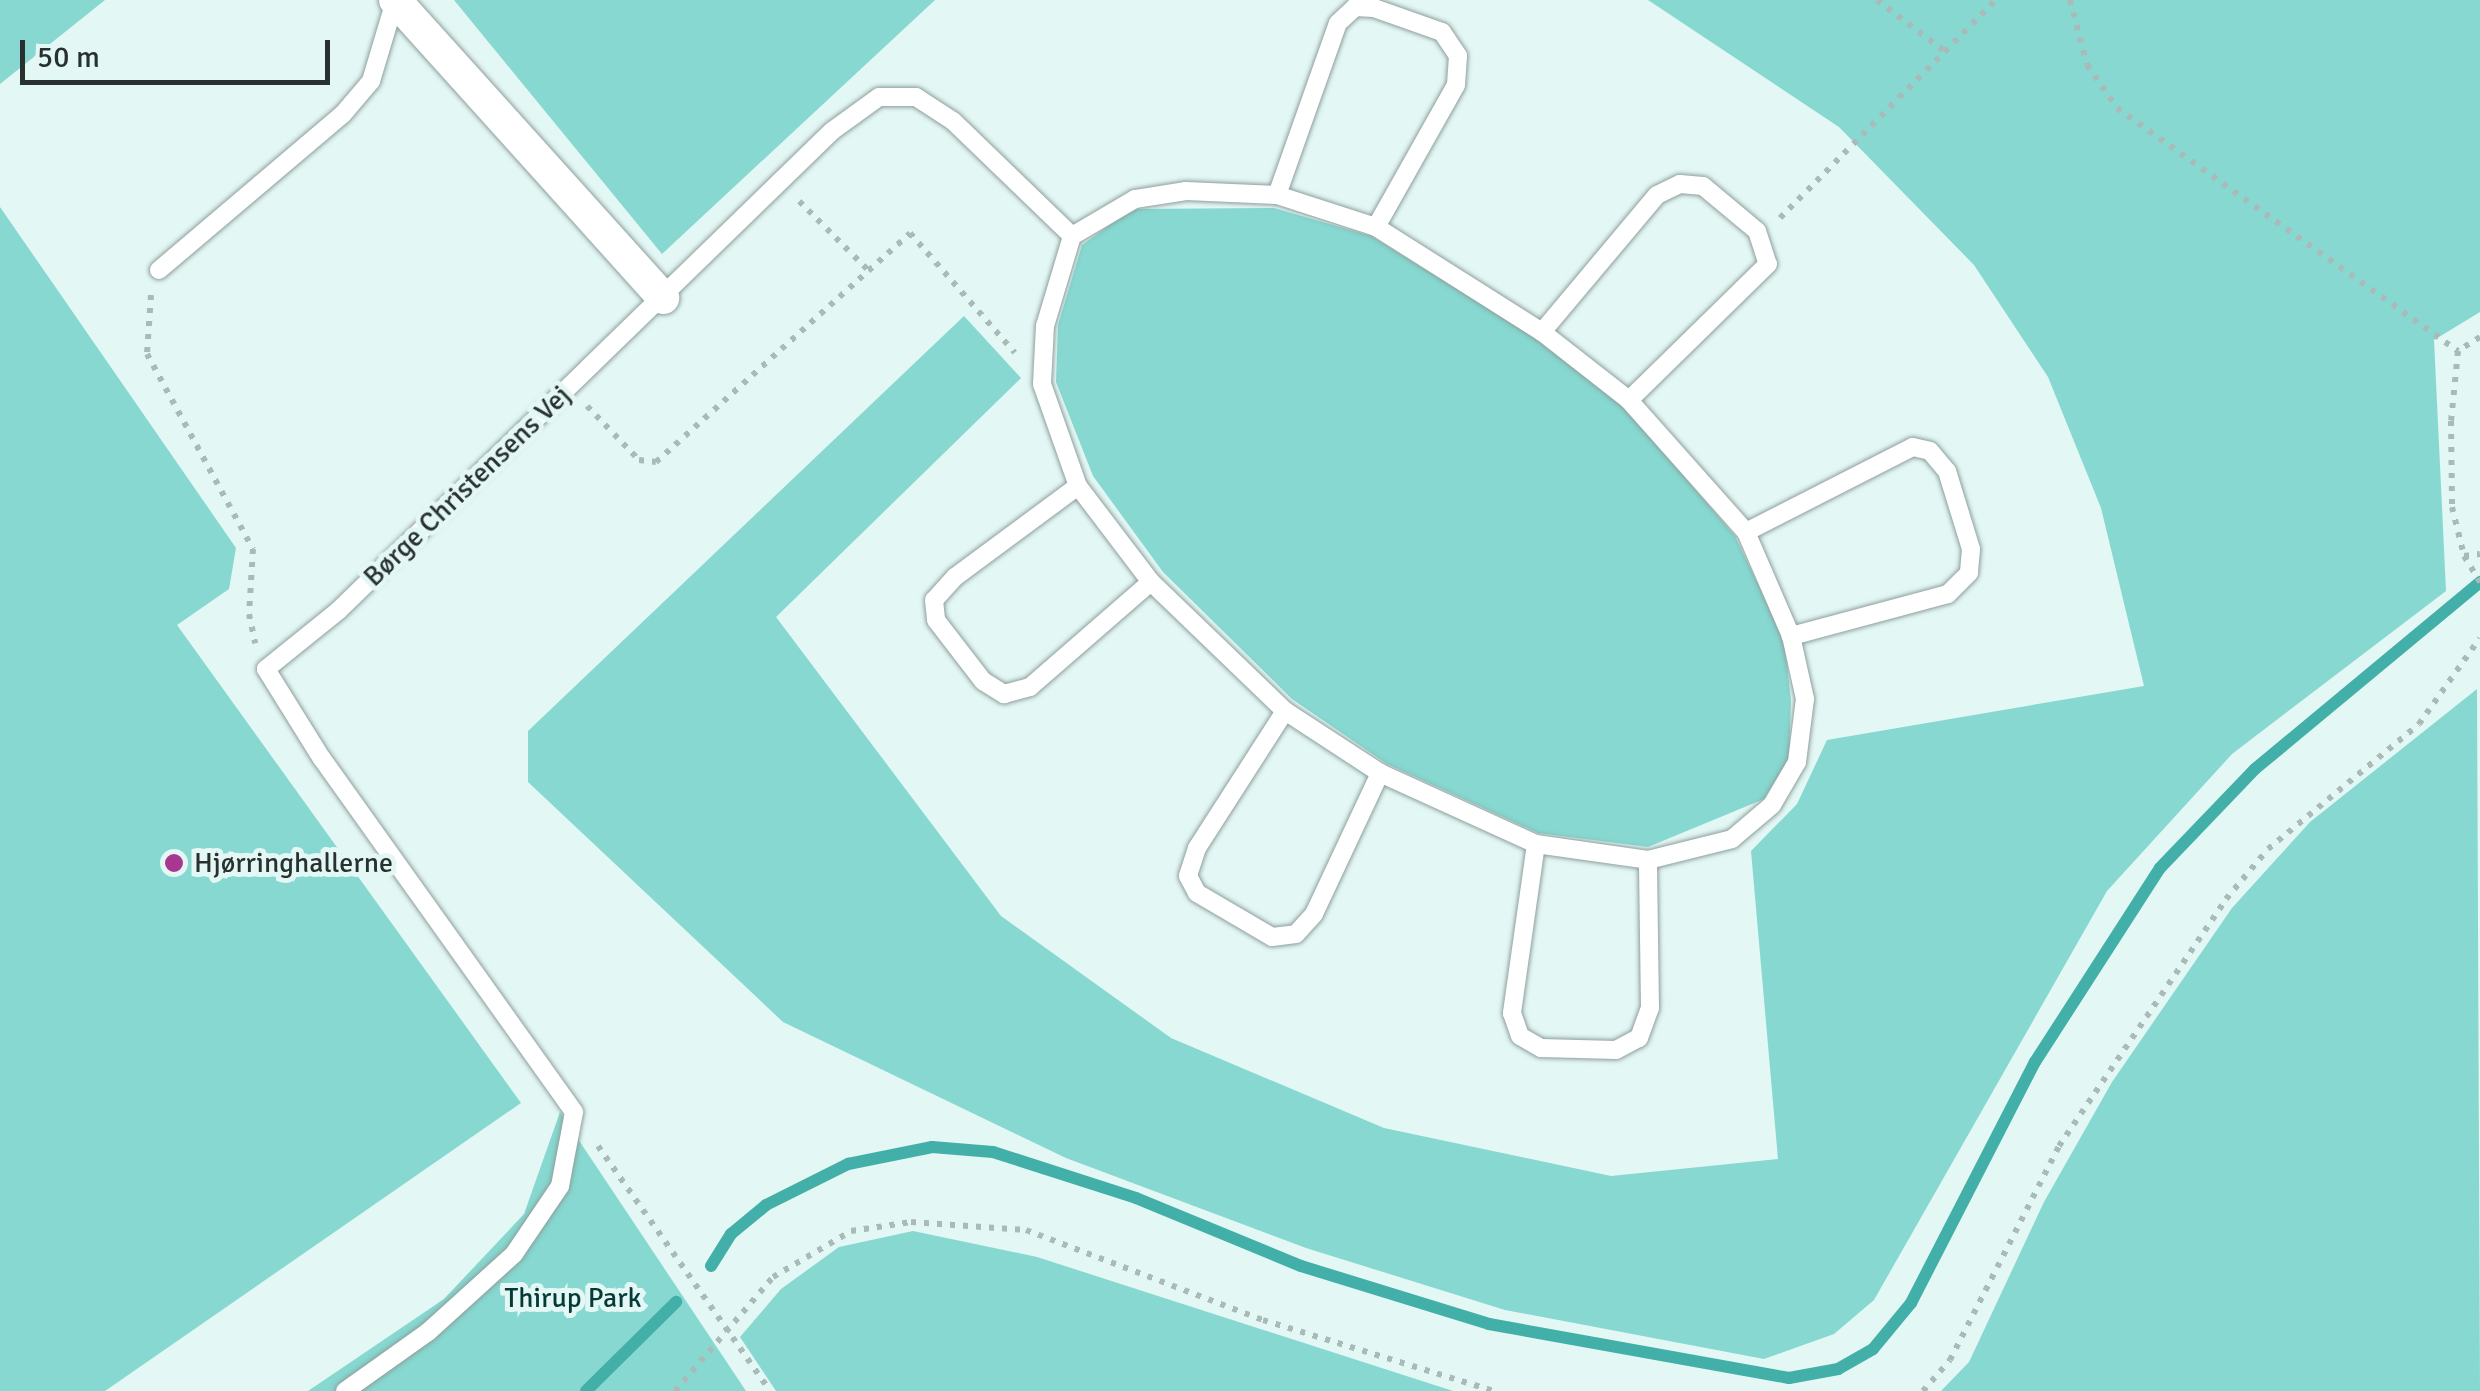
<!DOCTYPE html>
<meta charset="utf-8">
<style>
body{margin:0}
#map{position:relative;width:2480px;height:1391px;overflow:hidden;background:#e3f7f5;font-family:Signika,sans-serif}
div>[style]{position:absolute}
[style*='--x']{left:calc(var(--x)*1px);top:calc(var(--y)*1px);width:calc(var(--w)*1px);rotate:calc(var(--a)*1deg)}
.green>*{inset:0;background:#86d8d0}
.stream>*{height:12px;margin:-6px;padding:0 6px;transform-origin:6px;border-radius:6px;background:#42b0a8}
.path>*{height:6px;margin-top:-3px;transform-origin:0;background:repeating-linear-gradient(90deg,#aabab9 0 5px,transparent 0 13px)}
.roads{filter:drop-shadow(0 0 2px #8d9f9d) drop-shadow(0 0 2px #8d9f9d)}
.lane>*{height:18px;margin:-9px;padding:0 9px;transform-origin:9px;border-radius:9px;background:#fff}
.street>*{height:32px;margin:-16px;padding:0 16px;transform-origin:16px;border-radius:16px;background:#fff}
.dots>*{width:28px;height:28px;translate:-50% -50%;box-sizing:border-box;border:5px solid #e3f7f5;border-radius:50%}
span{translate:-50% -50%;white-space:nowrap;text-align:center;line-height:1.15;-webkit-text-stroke:10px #e3f7f5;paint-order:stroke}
.street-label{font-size:28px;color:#293130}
.poi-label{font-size:28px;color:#293130}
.left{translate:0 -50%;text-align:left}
.park-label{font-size:28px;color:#063a37}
.scale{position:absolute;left:20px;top:40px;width:310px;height:45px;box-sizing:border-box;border:5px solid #293130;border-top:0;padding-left:12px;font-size:30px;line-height:35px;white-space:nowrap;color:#293130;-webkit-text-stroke:8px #e3f7f5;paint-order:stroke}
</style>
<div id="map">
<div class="green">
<div style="clip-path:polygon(0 0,105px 0,0 84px)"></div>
<div style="clip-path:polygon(454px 0,935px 0,662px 254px)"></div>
<div style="clip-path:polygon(1648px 0,2480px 0,2480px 312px,2434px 340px,2446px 591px,2232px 754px,2107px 891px,1874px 1300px,1834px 1334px,1764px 1359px,1505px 1310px,1306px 1248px,1066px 1158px,783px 1022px,528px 782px,528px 731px,964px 316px,1021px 378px,776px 617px,1001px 916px,1171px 1038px,1384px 1128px,1611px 1176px,1778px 1159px,1751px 851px,1797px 804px,1827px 740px,2144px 686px,2101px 508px,2048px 377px,1974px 265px,1839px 127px)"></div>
<div style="clip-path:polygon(0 207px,236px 548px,229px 589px,177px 625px,521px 1103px,105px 1391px,0 1391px)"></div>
<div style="clip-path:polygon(1274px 208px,1371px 236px,1534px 336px,1624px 406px,1735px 536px,1784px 639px,1791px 700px,1789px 759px,1764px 799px,1648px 847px,1538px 833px,1387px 764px,1292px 699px,1163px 572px,1093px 476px,1056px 382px,1058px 325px,1082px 245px,1132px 209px)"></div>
<div style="clip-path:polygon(2477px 689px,2480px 1391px,1941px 1391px,1969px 1362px,2044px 1202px,2112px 1082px,2232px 908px,2310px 822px)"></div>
<div style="clip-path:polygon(560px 1112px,746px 1391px,308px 1391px,444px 1299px,524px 1214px)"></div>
<div style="clip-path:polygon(913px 1231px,1037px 1257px,1453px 1391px,776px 1391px,740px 1337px,781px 1289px,839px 1247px)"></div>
</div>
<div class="stream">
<div style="--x:711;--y:1266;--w:38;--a:-58"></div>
<div style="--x:731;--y:1234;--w:45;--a:-39.6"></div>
<div style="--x:766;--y:1205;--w:92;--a:-26.6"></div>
<div style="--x:848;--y:1164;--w:86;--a:-11.4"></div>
<div style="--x:932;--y:1147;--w:61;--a:4.7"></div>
<div style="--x:993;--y:1152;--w:150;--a:17.8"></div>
<div style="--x:1136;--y:1198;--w:178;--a:22.4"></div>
<div style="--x:1301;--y:1266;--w:197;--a:17.1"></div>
<div style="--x:1489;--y:1324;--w:305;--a:10.2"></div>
<div style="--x:1789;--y:1378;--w:50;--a:-10.4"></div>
<div style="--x:1838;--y:1369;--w:40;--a:-29.7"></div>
<div style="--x:1873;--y:1349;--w:60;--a:-50.4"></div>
<div style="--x:1911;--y:1303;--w:271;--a:-62.8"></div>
<div style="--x:2035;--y:1062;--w:231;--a:-57.2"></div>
<div style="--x:2160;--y:868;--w:137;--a:-46.2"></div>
<div style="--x:2255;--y:769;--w:293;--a:-39.7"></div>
<div style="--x:586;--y:1391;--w:127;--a:-44.7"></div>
</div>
<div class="path">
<div style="--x:1877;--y:0;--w:83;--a:37.1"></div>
<div style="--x:2070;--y:0;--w:67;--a:75.3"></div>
<div style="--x:2087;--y:65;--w:52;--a:55.1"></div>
<div style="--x:2117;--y:108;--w:419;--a:35.5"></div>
<div style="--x:799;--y:201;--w:99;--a:45"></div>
<div style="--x:1780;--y:218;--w:307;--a:-45.3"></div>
<div style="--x:151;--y:295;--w:59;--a:93.9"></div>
<div style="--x:147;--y:354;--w:222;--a:61.5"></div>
<div style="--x:253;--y:549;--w:65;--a:93.5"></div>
<div style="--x:249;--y:614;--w:30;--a:78"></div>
<div style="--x:2480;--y:337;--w:26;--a:148"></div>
<div style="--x:2458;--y:351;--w:70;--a:95.7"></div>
<div style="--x:2451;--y:421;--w:86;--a:89.3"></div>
<div style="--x:2452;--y:507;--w:50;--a:76.2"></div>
<div style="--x:2464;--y:556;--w:31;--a:58"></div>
<div style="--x:587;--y:406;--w:75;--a:46.1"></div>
<div style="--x:639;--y:460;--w:17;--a:7"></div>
<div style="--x:656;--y:462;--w:342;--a:-42"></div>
<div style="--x:910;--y:233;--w:159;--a:48.8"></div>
<div style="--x:2464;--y:556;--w:16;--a:-7"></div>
<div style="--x:598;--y:1146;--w:299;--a:54.9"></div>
<div style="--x:675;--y:1391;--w:150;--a:-49.3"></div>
<div style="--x:773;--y:1277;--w:91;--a:-30.5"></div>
<div style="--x:851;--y:1231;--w:61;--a:-8.5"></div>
<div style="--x:911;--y:1222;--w:115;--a:4"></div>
<div style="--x:1026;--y:1230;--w:254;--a:20.8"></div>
<div style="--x:1263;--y:1320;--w:242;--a:17.1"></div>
<div style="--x:1923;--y:1391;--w:41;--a:-48.9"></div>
<div style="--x:1950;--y:1360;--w:240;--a:-63"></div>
<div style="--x:2059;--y:1146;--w:298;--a:-55.9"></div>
<div style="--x:2226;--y:899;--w:65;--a:-50"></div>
<div style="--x:2268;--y:849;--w:196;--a:-39.6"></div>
<div style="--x:2419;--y:724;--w:105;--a:-54.7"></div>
</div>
<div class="roads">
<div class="lane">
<div style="--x:1277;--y:195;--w:182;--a:-70.5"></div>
<div style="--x:1338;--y:23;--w:23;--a:-43"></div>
<div style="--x:1355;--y:7;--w:19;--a:3"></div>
<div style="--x:1374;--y:8;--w:72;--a:19.4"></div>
<div style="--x:1442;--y:32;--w:29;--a:56"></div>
<div style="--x:1458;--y:56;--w:29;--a:94"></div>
<div style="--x:1456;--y:85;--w:163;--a:119.4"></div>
<div style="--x:159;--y:270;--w:241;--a:-40.3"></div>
<div style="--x:343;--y:114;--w:43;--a:-49.7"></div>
<div style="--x:371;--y:81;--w:84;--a:-73.3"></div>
<div style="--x:1542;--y:332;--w:179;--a:-50"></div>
<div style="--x:1657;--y:195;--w:25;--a:-26"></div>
<div style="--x:1680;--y:184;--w:23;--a:5"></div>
<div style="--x:1703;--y:186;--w:70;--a:39.8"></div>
<div style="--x:1757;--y:231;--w:35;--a:72"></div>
<div style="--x:1768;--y:264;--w:194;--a:135.6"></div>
<div style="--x:1078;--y:486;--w:153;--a:143.5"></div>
<div style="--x:955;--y:577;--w:31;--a:132"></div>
<div style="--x:934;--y:600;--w:20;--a:84"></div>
<div style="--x:936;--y:620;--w:77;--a:52.4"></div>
<div style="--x:983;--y:681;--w:25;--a:32"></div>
<div style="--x:1004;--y:694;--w:27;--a:-15"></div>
<div style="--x:1030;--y:687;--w:160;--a:-41"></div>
<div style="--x:1746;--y:532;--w:187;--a:-27"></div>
<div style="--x:1913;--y:447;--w:17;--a:13"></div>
<div style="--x:1930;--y:451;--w:26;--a:50"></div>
<div style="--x:1947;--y:471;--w:82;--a:72.9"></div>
<div style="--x:1971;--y:549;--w:24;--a:95"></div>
<div style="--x:1969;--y:573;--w:30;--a:135"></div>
<div style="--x:1948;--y:594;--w:163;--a:165"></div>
<div style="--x:1285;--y:711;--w:163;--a:122.7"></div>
<div style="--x:1197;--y:848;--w:29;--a:108"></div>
<div style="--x:1188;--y:876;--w:19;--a:62"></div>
<div style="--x:1197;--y:893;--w:87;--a:30.4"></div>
<div style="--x:1272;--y:937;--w:24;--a:-7"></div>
<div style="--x:1296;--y:934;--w:27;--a:-48"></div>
<div style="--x:1314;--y:914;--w:156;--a:-64.9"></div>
<div style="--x:1536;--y:844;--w:171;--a:98.1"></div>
<div style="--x:1512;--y:1013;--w:24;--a:71"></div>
<div style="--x:1520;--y:1036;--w:24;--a:30"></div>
<div style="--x:1541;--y:1048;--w:75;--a:1.5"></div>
<div style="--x:1616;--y:1050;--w:26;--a:-28"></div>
<div style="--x:1639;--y:1038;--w:32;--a:-70"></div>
<div style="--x:1650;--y:1008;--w:148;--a:-90.8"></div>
<div style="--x:345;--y:1391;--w:102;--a:-35.4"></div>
<div style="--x:428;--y:1332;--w:116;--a:-42.2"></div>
<div style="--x:514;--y:1254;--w:82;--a:-55.9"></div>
<div style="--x:560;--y:1186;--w:75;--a:-79.3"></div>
<div style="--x:574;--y:1112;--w:434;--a:-125.5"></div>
<div style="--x:322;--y:759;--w:106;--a:-121.9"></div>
<div style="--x:266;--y:669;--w:94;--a:-38.9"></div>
<div style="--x:339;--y:610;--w:687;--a:-44.17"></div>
<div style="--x:832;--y:131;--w:58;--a:-35.9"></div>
<div style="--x:879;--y:97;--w:37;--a:0"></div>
<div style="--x:916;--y:97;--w:44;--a:33"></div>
<div style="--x:953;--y:121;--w:165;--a:44"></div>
<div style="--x:1072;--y:236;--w:94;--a:106.7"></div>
<div style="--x:1045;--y:326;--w:58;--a:93"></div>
<div style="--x:1042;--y:384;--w:108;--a:70.6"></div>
<div style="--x:1078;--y:486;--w:121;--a:52.8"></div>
<div style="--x:1151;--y:582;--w:186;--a:43.9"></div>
<div style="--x:1285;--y:711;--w:113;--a:33.1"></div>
<div style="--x:1380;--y:773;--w:171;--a:24.5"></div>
<div style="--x:1536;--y:844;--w:113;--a:8.1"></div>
<div style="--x:1648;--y:860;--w:87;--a:-14"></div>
<div style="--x:1732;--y:839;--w:52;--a:-40.4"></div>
<div style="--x:1772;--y:805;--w:50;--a:-59.8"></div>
<div style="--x:1797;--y:762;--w:64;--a:-82.8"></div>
<div style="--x:1805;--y:699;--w:65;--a:-102.5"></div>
<div style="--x:1791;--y:636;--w:113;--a:-113.4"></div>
<div style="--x:1746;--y:532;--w:176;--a:-131.6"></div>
<div style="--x:1629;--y:400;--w:110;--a:-142"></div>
<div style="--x:1542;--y:332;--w:196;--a:-147.7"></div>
<div style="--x:1376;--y:227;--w:104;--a:-162.1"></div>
<div style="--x:1277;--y:195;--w:91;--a:-177.5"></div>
<div style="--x:1186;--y:191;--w:52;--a:171.1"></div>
<div style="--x:1135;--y:199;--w:73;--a:149.6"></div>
</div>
<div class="street">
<div style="--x:395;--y:0;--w:401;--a:48"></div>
</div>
</div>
<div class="dots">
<div style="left:174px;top:863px;background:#a93792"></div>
</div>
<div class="street-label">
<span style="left:467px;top:486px;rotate:-44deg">Børge Christensens Vej</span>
</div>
<div class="poi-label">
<span class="left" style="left:194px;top:863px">Hjørringhallerne</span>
</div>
<div class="park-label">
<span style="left:573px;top:1298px">Thirup Park</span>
</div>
<div class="scale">50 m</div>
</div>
